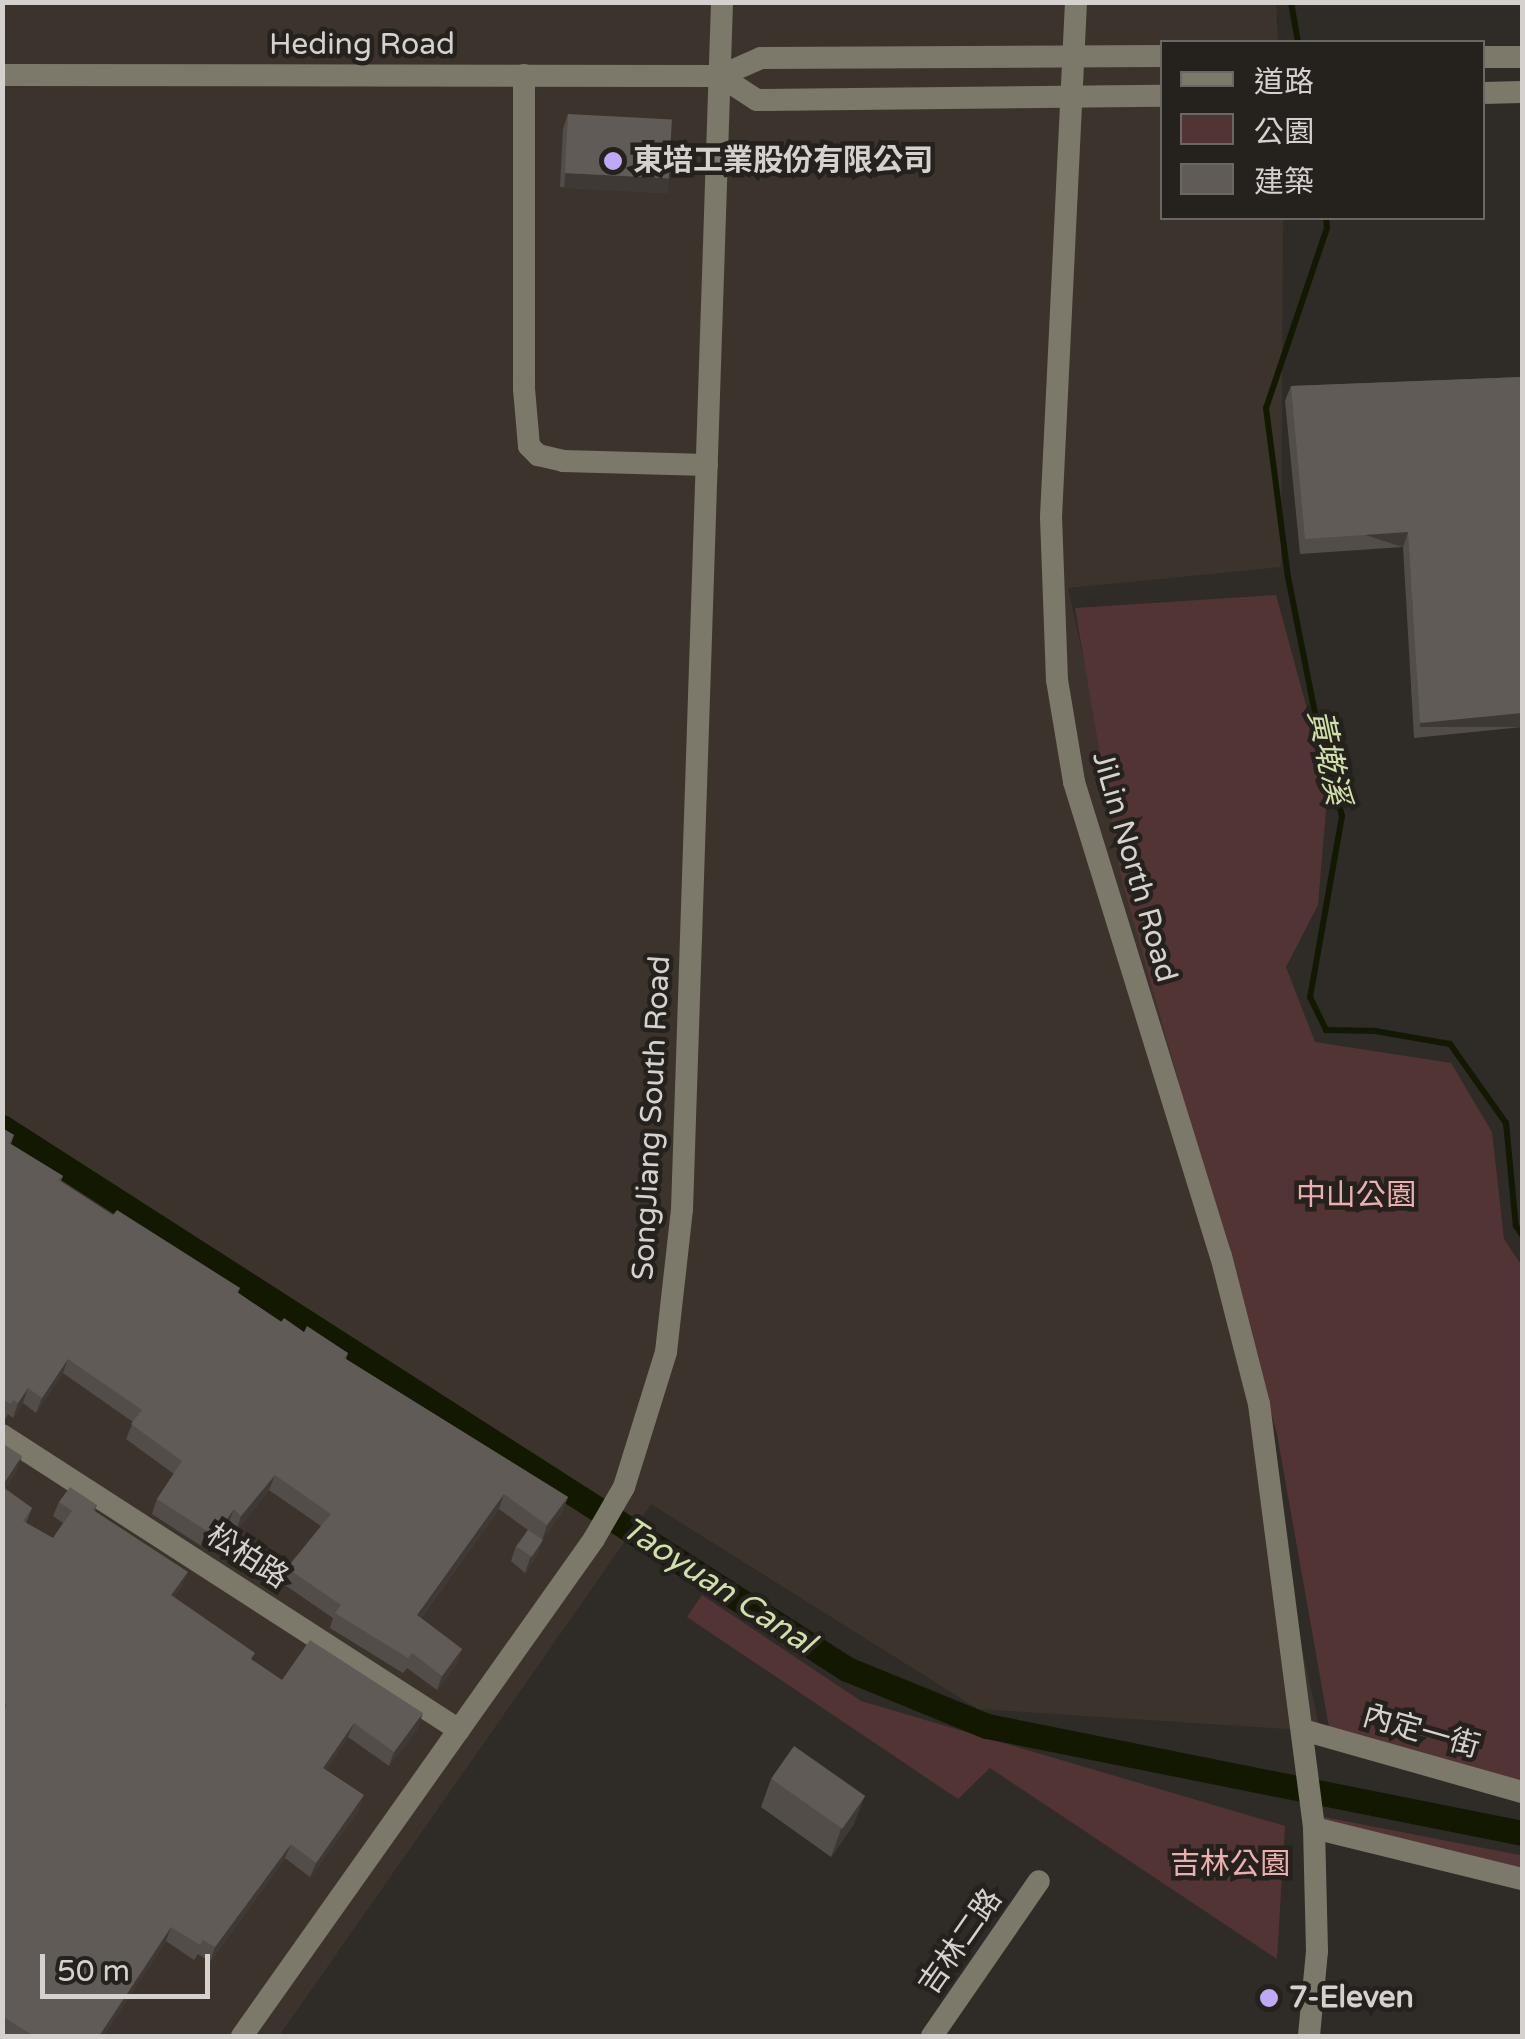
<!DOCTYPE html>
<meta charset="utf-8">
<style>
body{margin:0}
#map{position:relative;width:1525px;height:2039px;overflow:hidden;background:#2f2b27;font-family:"Varela Round","Noto Sans TC",sans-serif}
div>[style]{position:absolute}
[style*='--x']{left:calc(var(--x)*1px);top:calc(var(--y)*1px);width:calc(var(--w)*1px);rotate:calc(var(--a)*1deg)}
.built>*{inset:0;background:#3c342c}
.green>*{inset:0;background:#523435;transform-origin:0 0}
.stream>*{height:6px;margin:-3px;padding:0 3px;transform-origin:3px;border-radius:3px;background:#131901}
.canal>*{height:25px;margin:-12.5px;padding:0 12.5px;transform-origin:12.5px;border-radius:12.5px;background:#131901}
.minor>*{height:22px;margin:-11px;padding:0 11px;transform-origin:11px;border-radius:11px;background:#7c796b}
.wall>*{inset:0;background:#534d4a}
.shaded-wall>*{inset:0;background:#3f3936;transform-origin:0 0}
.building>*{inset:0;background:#615b58;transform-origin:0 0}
.dots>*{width:28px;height:28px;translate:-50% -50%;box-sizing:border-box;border:5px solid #25211d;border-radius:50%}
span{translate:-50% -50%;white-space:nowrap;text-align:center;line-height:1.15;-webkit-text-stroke:9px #25211d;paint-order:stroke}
.street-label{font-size:30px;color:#d4d1cf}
.poi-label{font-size:30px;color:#d4d1cf;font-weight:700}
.left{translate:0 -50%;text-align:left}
.park-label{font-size:30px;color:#edaeb0}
.water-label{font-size:32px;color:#cfe0a9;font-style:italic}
.frame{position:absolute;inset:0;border:5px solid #d4d1cf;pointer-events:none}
.legend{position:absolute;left:1160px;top:40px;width:325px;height:180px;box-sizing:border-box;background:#25211d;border:2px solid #6b6764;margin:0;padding:12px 18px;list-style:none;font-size:30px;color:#d4d1cf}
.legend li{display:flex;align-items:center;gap:20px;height:50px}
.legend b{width:50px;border:2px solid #6b6764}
.scale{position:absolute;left:40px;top:1954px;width:170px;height:45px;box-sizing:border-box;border:5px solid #d4d1cf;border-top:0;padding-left:12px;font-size:30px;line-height:35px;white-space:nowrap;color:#d4d1cf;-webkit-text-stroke:8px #25211d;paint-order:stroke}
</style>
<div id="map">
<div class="built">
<div style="clip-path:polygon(3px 3px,1276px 3px,1278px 42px,1162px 42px,1162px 218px,1283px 218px,1281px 567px,1068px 588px,1324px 1748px,1302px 1730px,978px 1709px,651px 1504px,279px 2036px,3px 2036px)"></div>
</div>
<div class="green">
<div style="clip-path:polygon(1276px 595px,1328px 786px,1318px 905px,1286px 967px,1315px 1042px,1451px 1063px,1492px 1132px,1504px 1239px,1522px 1266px,1522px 1782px,1330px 1733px,1277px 1434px,1121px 876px,1075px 608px)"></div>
<div style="clip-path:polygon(702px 1595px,861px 1701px,1285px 1826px,1277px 1959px,990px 1768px,958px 1799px,687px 1617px)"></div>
<div style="left:1324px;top:1817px;width:202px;height:18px;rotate:11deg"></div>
</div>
<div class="stream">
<div style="--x:1291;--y:2;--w:41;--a:80.1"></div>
<div style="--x:1326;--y:218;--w:10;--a:84"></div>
<div style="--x:1327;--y:228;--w:190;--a:108.7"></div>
<div style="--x:1266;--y:408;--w:170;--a:82.6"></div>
<div style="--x:1288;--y:577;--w:160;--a:78.8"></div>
<div style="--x:1319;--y:734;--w:85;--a:74.3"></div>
<div style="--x:1342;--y:816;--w:184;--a:100"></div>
<div style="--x:1310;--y:997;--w:37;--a:64"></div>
<div style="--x:1326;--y:1030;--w:49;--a:1.2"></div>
<div style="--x:1375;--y:1031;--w:76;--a:9.8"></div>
<div style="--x:1450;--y:1044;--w:97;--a:54.7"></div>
<div style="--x:1506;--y:1123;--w:103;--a:84.5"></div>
<div style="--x:1516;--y:1226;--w:11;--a:56"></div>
</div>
<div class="canal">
<div style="--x:2;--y:1127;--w:1004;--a:32.68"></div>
<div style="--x:847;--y:1669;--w:151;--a:22.2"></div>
<div style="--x:987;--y:1726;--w:546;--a:11.31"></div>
</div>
<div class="minor">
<div style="--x:1076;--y:2;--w:516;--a:92.78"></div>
<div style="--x:1051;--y:517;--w:163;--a:87.9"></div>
<div style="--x:1057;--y:680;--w:103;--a:80.5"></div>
<div style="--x:1074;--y:782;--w:496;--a:72.8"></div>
<div style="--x:1221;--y:1256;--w:153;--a:75.6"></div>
<div style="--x:1259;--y:1404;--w:428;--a:82.6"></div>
<div style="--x:1314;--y:1828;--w:123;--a:88.6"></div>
<div style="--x:1317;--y:1951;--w:85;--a:95.4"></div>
<div style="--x:1482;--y:57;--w:40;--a:0"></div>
<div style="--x:2;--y:75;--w:718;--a:0.08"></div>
<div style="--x:720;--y:76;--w:45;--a:-23.7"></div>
<div style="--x:761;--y:58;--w:401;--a:-0.3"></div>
<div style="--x:524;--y:75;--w:314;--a:90"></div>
<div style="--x:524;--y:389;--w:57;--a:85"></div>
<div style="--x:529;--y:446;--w:13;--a:45"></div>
<div style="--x:538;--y:455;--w:26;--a:13"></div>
<div style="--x:563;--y:461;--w:144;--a:1.6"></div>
<div style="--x:720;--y:76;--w:44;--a:33"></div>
<div style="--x:757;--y:100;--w:405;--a:-0.6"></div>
<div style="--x:1482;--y:93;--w:40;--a:-1.4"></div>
<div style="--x:2;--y:1435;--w:544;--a:32.84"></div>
<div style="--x:1303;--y:1730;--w:228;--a:15.8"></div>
<div style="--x:1314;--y:1828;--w:214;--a:13.8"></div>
<div style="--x:242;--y:2036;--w:609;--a:-54.69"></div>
<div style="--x:594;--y:1539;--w:60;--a:-60"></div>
<div style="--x:624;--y:1487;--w:141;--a:-72.7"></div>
<div style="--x:666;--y:1352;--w:144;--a:-83.6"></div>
<div style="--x:682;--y:1209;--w:1208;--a:-88.1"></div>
<div style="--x:932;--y:2036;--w:188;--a:-55.4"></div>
</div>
<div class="wall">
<div style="clip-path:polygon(568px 114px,669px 178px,664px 193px,560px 187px,563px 129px)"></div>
<div style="clip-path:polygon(1522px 377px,1522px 727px,1414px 738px,1403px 547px,1300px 554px,1285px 401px,1291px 386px)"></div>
<div style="clip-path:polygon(2px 1128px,14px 1135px,11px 1144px,63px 1176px,61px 1181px,113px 1215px,240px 1288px,238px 1293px,281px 1322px,348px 1353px,346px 1359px,568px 1497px,562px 1512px,542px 1540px,537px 1555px,525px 1573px,511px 1561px,516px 1546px,528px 1530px,499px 1509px,421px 1618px,462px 1649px,457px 1664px,437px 1690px,407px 1668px,403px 1673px,330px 1628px,333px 1618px,282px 1583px,287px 1568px,321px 1526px,269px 1490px,236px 1531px,228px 1524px,209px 1551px,152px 1514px,157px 1499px,174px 1474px,126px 1439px,133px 1422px,63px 1373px,36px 1413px,23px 1403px,13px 1418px,8px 1414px,5px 1419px,2px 1417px)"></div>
<div style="clip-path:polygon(2px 1443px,17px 1471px,5px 1488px,32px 1508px,26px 1523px,53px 1538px,63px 1523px,53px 1516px,59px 1502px,97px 1505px,95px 1511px,182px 1586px,174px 1597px,253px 1661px,282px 1680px,418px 1728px,389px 1766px,348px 1737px,326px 1770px,359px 1810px,310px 1877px,285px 1858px,210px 1962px,198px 1954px,194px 1960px,166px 1941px,103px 2036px,6px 2036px,2px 2034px)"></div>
<div style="clip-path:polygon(771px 1779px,854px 1824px,831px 1857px,761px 1807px)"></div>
</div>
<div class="shaded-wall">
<div style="left:565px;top:173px;width:104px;height:15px;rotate:3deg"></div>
<div style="left:1408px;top:532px;width:16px;height:103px;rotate:108deg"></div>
<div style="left:1522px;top:713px;width:14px;height:102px;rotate:90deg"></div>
<div style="clip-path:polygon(68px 1359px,63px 1373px,36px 1413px,42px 1398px)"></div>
<div style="clip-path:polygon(28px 1388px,23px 1403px,13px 1418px,18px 1403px)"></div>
<div style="clip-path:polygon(22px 1456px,17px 1471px,2px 1492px,2px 1486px)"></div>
<div style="clip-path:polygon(275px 1475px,269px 1490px,236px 1531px,241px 1516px)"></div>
<div style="clip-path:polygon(504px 1494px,499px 1509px,412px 1630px,417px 1615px)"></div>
<div style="clip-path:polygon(568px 1497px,562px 1512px,542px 1540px,547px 1525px)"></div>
<div style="clip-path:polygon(234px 1509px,228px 1524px,209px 1551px,215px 1536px)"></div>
<div style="clip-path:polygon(543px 1540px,537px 1555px,525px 1573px,530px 1558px)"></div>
<div style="clip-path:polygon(188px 1572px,182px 1586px,166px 1610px,171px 1595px)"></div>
<div style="clip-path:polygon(462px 1649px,457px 1664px,437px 1690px,442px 1676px)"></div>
<div style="clip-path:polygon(423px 1713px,418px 1728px,389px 1766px,394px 1752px)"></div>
<div style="clip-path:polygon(354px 1723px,348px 1737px,318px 1783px,323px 1768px)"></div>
<div style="clip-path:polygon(364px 1795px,359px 1810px,310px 1877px,316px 1863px)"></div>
<div style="clip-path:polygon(865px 1796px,854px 1824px,831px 1857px,841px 1829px)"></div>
<div style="clip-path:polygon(291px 1844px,285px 1858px,210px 1962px,215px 1947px)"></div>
<div style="clip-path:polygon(171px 1927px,166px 1941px,103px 2036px,99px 2036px)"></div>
</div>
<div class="building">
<div style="left:568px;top:114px;width:104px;height:59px;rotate:3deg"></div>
<div style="clip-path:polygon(1522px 377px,1522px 713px,1420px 723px,1408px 532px,1305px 539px,1291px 386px)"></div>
<div style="clip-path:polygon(2px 1128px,14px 1135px,9px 1143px,63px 1176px,58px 1180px,113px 1215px,117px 1210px,240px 1288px,237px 1292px,281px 1322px,284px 1318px,304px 1332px,307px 1326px,348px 1353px,344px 1358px,568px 1497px,547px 1525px,504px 1494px,417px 1615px,462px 1649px,442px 1676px,412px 1653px,408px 1658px,335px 1613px,341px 1605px,287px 1568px,331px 1514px,275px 1475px,241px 1516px,234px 1509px,215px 1536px,157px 1499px,182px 1461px,131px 1424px,142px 1410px,68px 1359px,42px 1398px,28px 1388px,18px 1403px,13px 1400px,11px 1404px,2px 1399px)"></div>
<div style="clip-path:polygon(2px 1443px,22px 1456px,2px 1486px)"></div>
<div style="clip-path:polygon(2px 1487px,32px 1508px,23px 1521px,53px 1538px,72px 1511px,59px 1502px,70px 1487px,97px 1505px,93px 1510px,188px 1572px,171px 1595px,255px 1653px,251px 1659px,282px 1680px,310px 1640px,423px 1713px,394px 1752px,354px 1723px,323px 1768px,364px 1795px,316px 1863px,291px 1844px,215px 1947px,203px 1940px,200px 1945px,171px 1927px,99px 2036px,34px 2036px,2px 2016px,2px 1711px,7px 1705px,2px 1702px)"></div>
<div style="left:528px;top:1530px;width:18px;height:20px;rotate:34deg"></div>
<div style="left:794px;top:1746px;width:87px;height:40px;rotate:35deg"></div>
</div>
<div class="dots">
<div style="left:613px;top:161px;background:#bfa9f4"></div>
<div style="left:1269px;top:1998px;background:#bfa9f4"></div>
</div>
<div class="street-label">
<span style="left:362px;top:45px">Heding Road</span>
<span style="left:1134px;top:867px;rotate:74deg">JiLin North Road</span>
<span style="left:652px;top:1118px;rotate:-87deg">SongJiang South Road</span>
<span style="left:247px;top:1557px;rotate:33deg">松柏路</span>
<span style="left:1421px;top:1732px;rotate:16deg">內定一街</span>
<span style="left:961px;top:1942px;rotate:-55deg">吉林二路</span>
</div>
<div class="poi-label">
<span class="left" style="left:633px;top:161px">東培工業股份有限公司</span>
<span class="left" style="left:1289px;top:1998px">7-Eleven</span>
</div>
<div class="park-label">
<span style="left:1356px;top:1196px">中山公園</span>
<span style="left:1230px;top:1865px">吉林公園</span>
</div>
<div class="water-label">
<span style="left:1328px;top:757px;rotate:78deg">黃墘溪</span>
<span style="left:718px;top:1586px;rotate:33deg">Taoyuan Canal</span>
</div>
<div class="frame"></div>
<ul class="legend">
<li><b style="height:12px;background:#7c796b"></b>道路</li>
<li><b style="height:28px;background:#523435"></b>公園</li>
<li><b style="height:28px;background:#615b58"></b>建築</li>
</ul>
<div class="scale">50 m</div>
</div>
